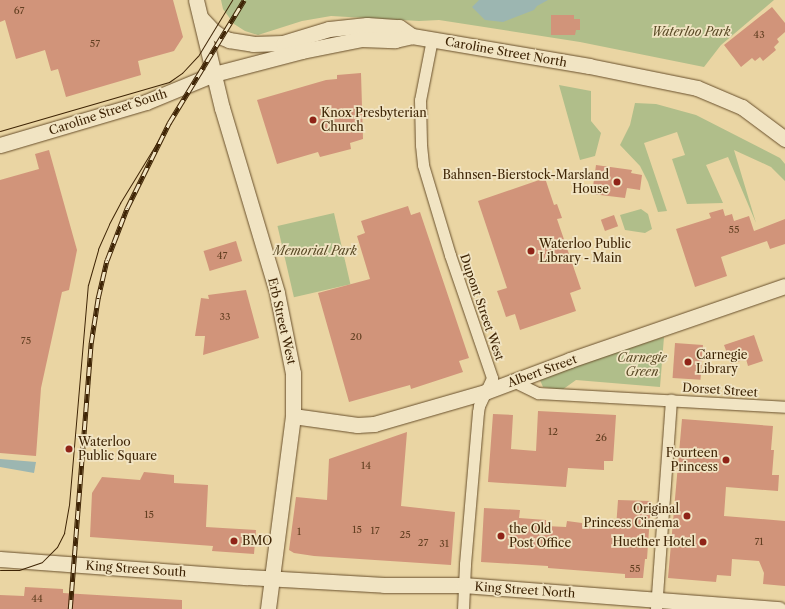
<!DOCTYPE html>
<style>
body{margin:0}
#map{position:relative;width:785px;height:609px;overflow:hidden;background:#ead5a3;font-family:"Libre Caslon Text",serif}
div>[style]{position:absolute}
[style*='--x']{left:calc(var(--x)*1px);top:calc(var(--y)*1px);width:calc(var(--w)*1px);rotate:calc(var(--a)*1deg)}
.green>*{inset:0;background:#b0be8a;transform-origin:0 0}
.water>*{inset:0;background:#9cb6b1}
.building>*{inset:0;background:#d1947a;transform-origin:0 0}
.roads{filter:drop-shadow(0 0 1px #69502c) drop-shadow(0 0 1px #69502c)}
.street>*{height:11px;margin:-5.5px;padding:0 5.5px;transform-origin:5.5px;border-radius:5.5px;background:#f1e4c3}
.secondary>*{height:15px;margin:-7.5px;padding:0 7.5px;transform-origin:7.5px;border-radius:7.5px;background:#f1e4c3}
.tram>*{height:1px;margin:-0.5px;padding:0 0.5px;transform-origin:0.5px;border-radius:0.5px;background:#3e2405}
.rail>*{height:4.5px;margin-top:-2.25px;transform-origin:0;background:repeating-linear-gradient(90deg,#f1e4c3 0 9px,#3e2405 0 18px);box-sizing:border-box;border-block:1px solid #3e2405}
.dots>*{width:11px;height:11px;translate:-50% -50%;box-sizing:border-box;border:2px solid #f1e4c3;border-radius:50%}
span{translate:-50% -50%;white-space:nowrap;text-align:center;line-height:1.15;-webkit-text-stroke:3.5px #f1e4c3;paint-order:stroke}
.number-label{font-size:10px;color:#634022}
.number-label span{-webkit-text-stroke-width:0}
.park-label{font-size:12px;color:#5a4a26;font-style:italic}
.street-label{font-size:12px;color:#3e2405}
.poi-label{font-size:12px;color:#3e2405}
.left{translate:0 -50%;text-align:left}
.right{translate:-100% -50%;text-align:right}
</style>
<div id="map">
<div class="green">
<div style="clip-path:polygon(221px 0,774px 0,721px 45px,704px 67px,580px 42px,439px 20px,419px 21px,331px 16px,302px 21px,258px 35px,245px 31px,234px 24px,223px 9px)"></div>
<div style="clip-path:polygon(559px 85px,591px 91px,591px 121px,601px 133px,595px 156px,580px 160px)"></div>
<div style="clip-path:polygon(635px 103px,656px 104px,696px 115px,780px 158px,785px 164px,785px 181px,771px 167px,734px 150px,756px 223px,728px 157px,706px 165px,723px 203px,687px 204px,672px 159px,685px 155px,677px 132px,644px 143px,667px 211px,658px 212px,648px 182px,640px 166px,620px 145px,630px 125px)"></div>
<div style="clip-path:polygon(641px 209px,648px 214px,652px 229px,645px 233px,625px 230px,620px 215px)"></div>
<div style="left:334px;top:213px;width:73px;height:58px;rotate:77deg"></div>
<div style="clip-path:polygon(664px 337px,660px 387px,576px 380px,562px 390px,543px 387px,540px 380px,541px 376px)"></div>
</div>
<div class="water">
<div style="clip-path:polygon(479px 0,548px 0,537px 6px,534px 10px,503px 22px,485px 20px,472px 7px)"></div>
<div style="clip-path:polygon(0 459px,36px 462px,34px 473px,0 467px)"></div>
</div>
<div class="building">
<div style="clip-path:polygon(0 0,173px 0,183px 37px,174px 51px,138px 61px,141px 75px,66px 97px,58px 69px,51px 71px,45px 50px,16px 59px,5px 20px,0 22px)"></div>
<div style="clip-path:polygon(772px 7px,785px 23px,785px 32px,777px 39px,779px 42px,774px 47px,776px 50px,763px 61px,760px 57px,755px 61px,752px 58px,741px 67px,724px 45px)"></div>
<div style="clip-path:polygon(551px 15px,574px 15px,574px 19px,580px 19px,580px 30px,576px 30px,575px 35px,551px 35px)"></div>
<div style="clip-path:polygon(361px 73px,363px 139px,350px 143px,351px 149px,320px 157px,318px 152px,277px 164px,257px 100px,326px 80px,337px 79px,337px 75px)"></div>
<div style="clip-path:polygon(49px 150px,77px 250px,69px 290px,62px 292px,41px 388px,36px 456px,0 453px,0 180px,39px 169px,35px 154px)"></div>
<div style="clip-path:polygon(596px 165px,632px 170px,631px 173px,642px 175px,640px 190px,627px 188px,625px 198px,592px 194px)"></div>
<div style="clip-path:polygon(545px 178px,554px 205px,557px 204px,562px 218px,557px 219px,581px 289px,570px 293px,576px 311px,520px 330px,515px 314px,506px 317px,501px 302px,497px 291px,507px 288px,478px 201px)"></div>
<div style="clip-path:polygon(408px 206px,411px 215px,420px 212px,469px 358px,459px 361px,463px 372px,411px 389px,410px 385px,349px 402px,318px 293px,370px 279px,357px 236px,365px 233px,361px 221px)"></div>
<div style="clip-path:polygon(723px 209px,725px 216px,732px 214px,734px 221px,749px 216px,754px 231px,785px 219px,785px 244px,770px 249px,767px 241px,721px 257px,727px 276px,695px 287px,676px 229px,711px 218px,709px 213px)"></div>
<div style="left:614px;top:215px;width:12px;height:14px;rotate:70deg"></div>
<div style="left:236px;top:241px;width:21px;height:34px;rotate:73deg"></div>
<div style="clip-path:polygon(246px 290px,259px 338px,203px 355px,205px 336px,195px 336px,201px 298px,209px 299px,208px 295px)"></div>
<div style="clip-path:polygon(754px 335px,763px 361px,748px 366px,746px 359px,731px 364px,724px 345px)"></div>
<div style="left:675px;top:343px;width:28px;height:35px;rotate:4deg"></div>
<div style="clip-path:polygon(538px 411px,616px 415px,613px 461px,604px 461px,604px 470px,568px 468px,566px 487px,488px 482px,493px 414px,513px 415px,511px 449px,536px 451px)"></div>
<div style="clip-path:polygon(682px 419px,773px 426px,771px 450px,774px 450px,772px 475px,779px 475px,778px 491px,726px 487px,724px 516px,785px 521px,785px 586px,763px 584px,764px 573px,759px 561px,732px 559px,731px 576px,717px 575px,716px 582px,668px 578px)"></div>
<div style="clip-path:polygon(407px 432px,401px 506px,455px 512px,451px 565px,314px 556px,294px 553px,289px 550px,296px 497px,327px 500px,329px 459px)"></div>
<div style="clip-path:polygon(144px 472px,174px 475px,174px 483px,208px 485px,206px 527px,256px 530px,254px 554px,212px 551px,213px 546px,90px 537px,92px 493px,102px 477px,140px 480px)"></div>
<div style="clip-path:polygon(618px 500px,651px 501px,647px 559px,645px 559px,643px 578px,625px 578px,625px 574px,548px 568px,548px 566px,481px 562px,484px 508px,520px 510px,519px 518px,546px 520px,546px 526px,566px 527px,567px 521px,582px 523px,582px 526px,616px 528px)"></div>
<div style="clip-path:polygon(25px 587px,63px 589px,63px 593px,182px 600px,182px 609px,0 609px,0 595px,24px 596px)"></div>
</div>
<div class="roads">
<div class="street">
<div style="--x:432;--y:39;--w:62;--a:101.1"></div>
<div style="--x:420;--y:100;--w:45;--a:88.7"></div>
<div style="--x:421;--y:145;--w:20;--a:84"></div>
<div style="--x:423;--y:165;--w:94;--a:73.3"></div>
<div style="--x:450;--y:255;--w:130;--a:71.1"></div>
<div style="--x:492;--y:378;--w:31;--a:115"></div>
<div style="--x:479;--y:406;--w:6;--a:99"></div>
<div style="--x:478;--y:412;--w:153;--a:94.9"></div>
<div style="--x:465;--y:564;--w:45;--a:92.5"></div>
<div style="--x:513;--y:381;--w:28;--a:26"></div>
<div style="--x:538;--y:393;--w:247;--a:3.2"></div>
<div style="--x:656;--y:609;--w:210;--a:-85.9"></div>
</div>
<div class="secondary">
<div style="--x:196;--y:0;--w:111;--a:76.5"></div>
<div style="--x:222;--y:108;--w:193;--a:73.4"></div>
<div style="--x:277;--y:293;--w:82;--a:78.7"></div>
<div style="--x:293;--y:373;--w:43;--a:90"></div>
<div style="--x:293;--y:416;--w:195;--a:97.4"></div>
<div style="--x:201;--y:18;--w:18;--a:47"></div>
<div style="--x:213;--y:31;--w:11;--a:34"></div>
<div style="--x:222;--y:37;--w:8;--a:23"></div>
<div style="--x:229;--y:40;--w:24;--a:9"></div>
<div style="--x:253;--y:44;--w:30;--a:-2"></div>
<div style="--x:283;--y:43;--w:48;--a:-16.9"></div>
<div style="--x:329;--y:29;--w:38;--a:-6"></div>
<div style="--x:367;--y:25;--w:32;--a:4"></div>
<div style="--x:399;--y:27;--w:16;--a:35"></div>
<div style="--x:0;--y:145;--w:152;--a:-16.4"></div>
<div style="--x:146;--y:102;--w:74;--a:-22.4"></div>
<div style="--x:214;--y:74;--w:91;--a:-14.6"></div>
<div style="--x:302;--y:51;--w:60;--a:-11.5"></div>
<div style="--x:361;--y:39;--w:34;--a:2"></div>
<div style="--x:395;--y:40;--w:17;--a:-13"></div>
<div style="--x:412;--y:36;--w:180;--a:9.6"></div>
<div style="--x:589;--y:66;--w:110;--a:11.5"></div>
<div style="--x:697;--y:88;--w:49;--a:22.9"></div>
<div style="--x:742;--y:107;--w:54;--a:36.7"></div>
<div style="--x:293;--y:416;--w:65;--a:8"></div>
<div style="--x:357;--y:425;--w:17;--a:-3"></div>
<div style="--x:374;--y:424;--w:116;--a:-16.1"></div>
<div style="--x:485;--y:392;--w:91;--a:-20.6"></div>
<div style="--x:570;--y:360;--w:227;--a:-19"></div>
<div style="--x:0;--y:559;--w:248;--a:4.2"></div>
<div style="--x:247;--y:577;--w:137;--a:3.3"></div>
<div style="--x:384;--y:585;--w:80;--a:0"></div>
<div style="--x:464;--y:585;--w:316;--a:4.4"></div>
</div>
</div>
<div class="tram">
<div style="--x:0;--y:131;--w:176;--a:-16.2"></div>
<div style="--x:169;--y:82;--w:16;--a:-35"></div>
<div style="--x:182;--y:73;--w:23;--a:-47"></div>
<div style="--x:198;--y:56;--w:66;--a:-58.7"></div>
<div style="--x:0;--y:570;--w:19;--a:0"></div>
<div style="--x:19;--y:570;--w:24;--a:-19"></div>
<div style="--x:42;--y:562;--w:21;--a:-45"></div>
<div style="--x:57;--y:547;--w:16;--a:-63"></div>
<div style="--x:64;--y:533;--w:28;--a:-80"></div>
<div style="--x:69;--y:505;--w:221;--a:-85.1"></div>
<div style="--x:88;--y:285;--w:37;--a:-74"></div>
<div style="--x:98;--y:249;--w:27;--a:-66"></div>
<div style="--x:109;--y:224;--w:24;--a:-62"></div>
<div style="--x:120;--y:203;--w:94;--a:-58.5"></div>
</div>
<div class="rail">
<div style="--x:70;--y:609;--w:267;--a:-85.5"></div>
<div style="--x:91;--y:343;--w:46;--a:-81.2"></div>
<div style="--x:98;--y:298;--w:39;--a:-77"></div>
<div style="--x:107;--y:260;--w:56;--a:-69"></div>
<div style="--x:127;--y:208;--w:95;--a:-63.7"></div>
<div style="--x:169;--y:123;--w:144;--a:-58.6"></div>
</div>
<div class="dots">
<div style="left:313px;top:120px;background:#8f2418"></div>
<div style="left:617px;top:182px;background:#8f2418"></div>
<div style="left:531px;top:251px;background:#8f2418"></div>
<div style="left:688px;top:362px;background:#8f2418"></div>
<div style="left:69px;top:449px;background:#8f2418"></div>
<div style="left:726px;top:460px;background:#8f2418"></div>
<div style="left:687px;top:516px;background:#8f2418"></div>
<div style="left:501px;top:536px;background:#8f2418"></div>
<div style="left:234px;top:541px;background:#8f2418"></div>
<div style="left:703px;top:542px;background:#8f2418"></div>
</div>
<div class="number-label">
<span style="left:19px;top:11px">67</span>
<span style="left:759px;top:35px">43</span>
<span style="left:95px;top:44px">57</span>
<span style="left:734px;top:230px">55</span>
<span style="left:222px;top:256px">47</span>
<span style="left:225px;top:317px">33</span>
<span style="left:356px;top:337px">20</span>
<span style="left:26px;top:341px">75</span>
<span style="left:553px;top:432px">12</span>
<span style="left:601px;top:438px">26</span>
<span style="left:366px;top:466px">14</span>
<span style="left:149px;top:515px">15</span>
<span style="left:357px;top:530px">15</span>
<span style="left:375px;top:531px">17</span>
<span style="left:299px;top:532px">1</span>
<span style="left:405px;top:535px">25</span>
<span style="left:759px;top:542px">71</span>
<span style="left:423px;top:543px">27</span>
<span style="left:444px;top:544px">31</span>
<span style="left:635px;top:569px">55</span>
<span style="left:37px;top:599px">44</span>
</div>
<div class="park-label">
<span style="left:691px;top:32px">Waterloo Park</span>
<span style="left:315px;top:251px">Memorial Park</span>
<span style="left:642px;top:365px">Carnegie<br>Green</span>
</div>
<div class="street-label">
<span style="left:506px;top:52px;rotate:10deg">Caroline Street North</span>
<span style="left:108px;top:112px;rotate:-18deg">Caroline Street South</span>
<span style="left:482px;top:307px;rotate:71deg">Dupont Street West</span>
<span style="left:282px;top:321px;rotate:77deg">Erb Street West</span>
<span style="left:542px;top:371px;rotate:-20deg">Albert Street</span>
<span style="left:720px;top:390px;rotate:4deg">Dorset Street</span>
<span style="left:136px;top:569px;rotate:4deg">King Street South</span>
<span style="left:525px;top:590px;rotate:4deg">King Street North</span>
</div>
<div class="poi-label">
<span class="left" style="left:321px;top:120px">Knox Presbyterian<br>Church</span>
<span class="right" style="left:609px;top:182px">Bahnsen-Bierstock-Marsland<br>House</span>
<span class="left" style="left:539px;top:251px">Waterloo Public<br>Library - Main</span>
<span class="left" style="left:696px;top:362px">Carnegie<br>Library</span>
<span class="left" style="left:78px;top:449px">Waterloo<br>Public Square</span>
<span class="right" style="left:718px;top:460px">Fourteen<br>Princess</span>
<span class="right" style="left:679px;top:516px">Original<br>Princess Cinema</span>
<span class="left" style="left:509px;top:536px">the Old<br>Post Office</span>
<span class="left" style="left:242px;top:541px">BMO</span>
<span class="right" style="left:695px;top:542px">Huether Hotel</span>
</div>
</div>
